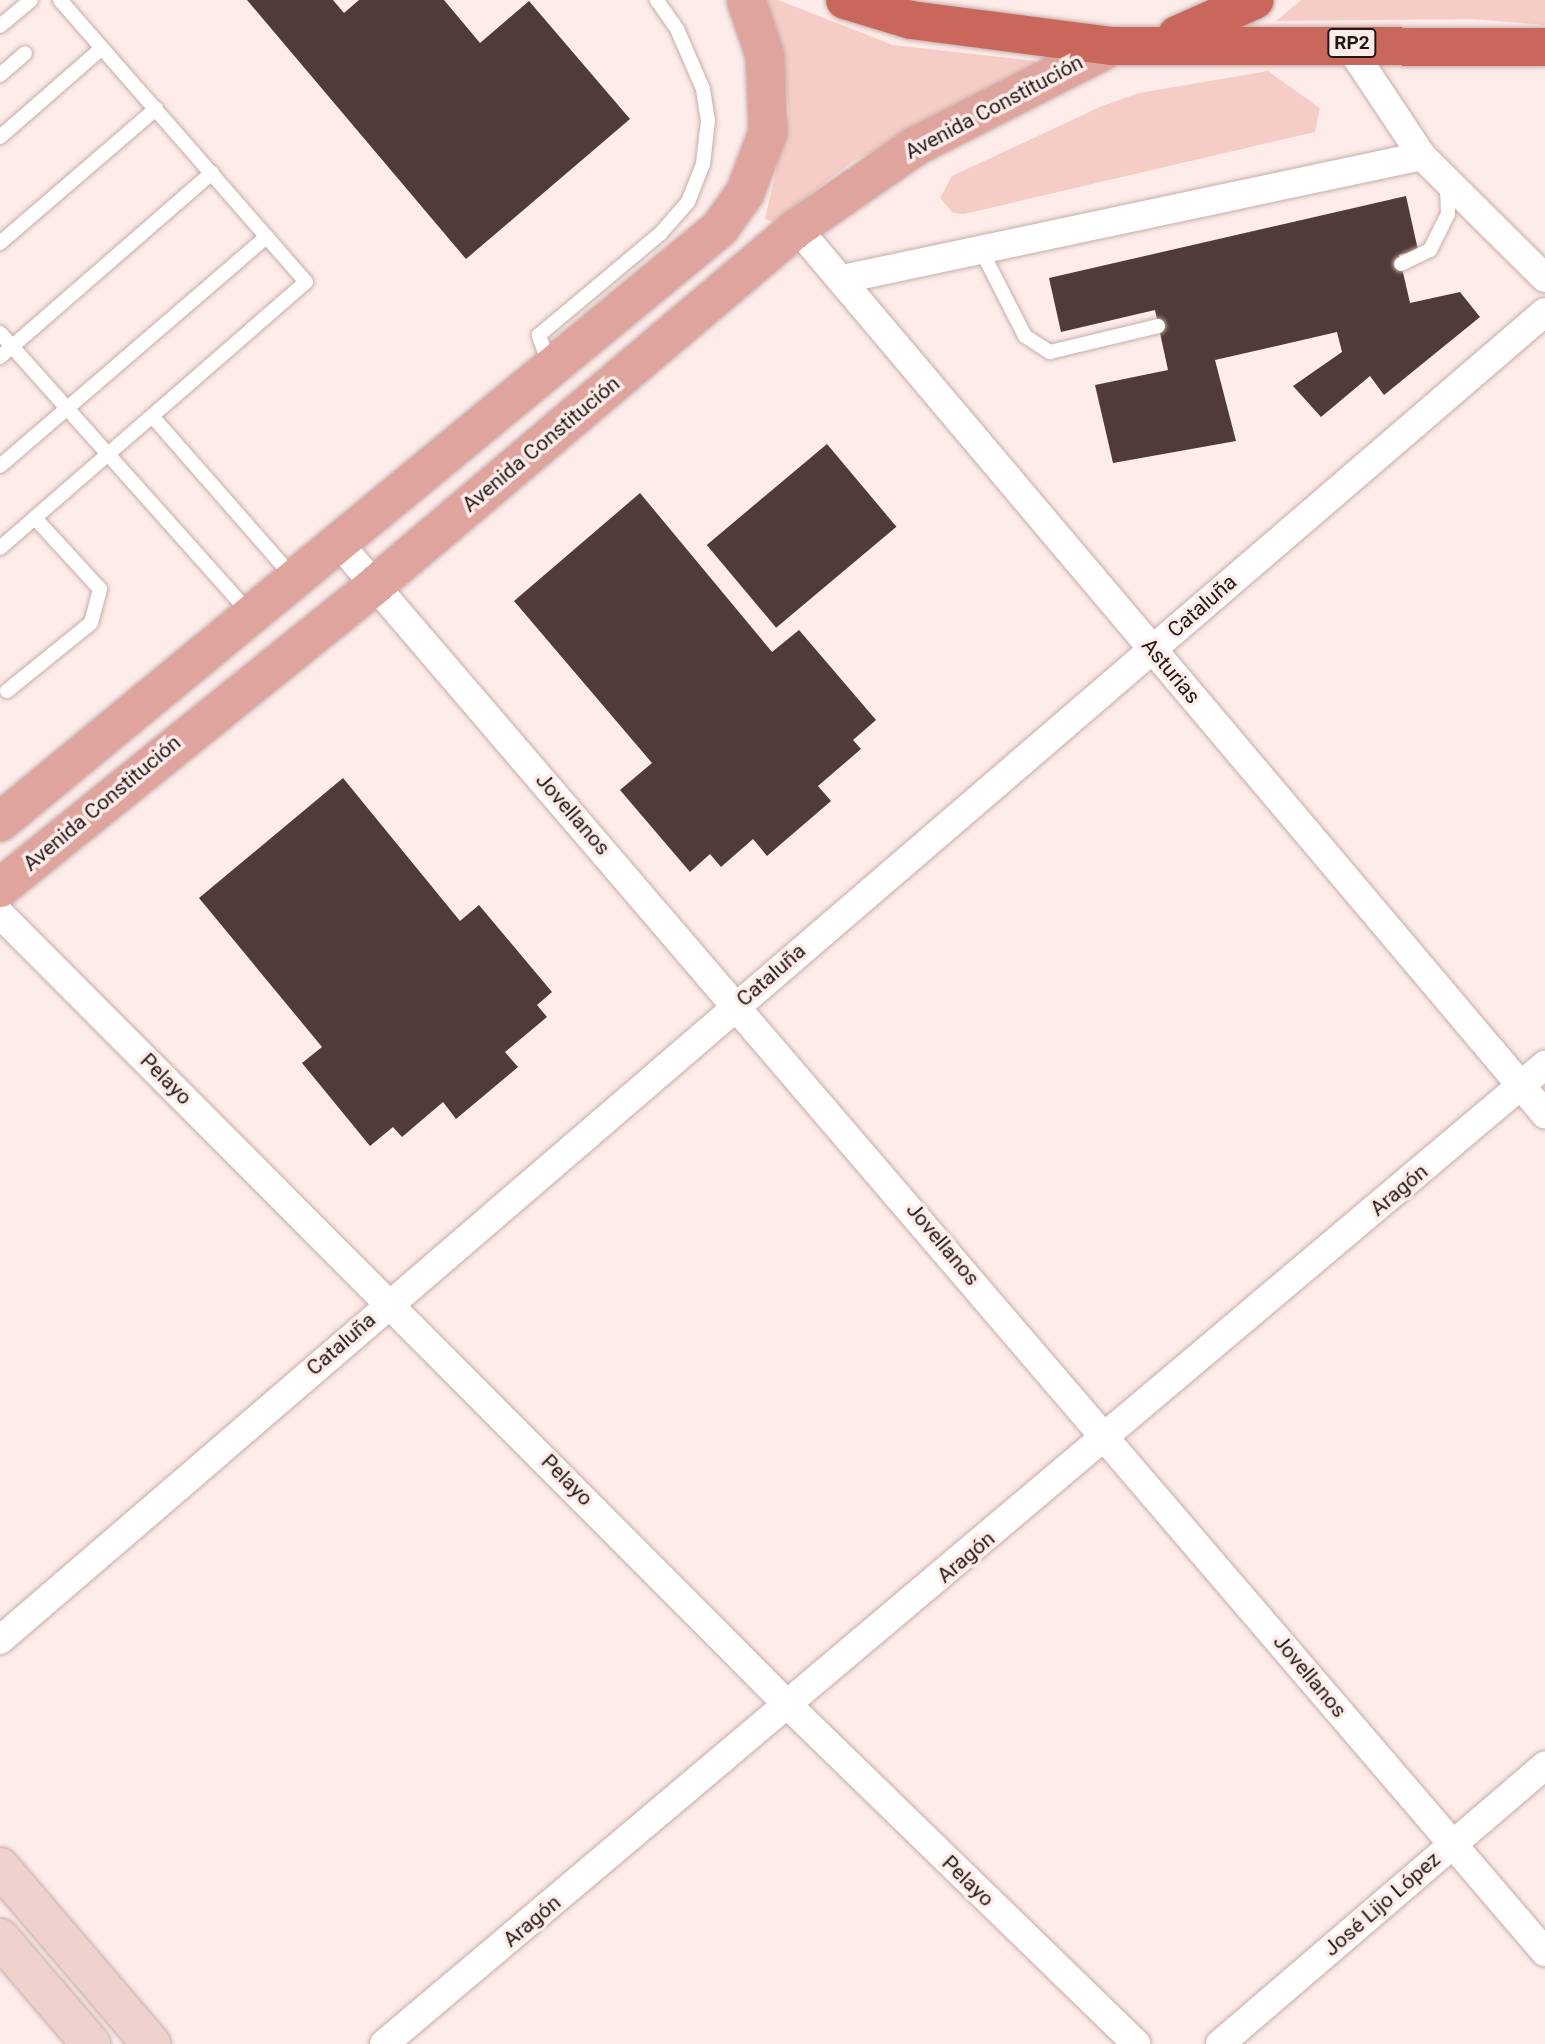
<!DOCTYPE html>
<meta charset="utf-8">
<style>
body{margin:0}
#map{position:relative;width:1545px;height:2044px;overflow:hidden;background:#fdecea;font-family:Roboto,sans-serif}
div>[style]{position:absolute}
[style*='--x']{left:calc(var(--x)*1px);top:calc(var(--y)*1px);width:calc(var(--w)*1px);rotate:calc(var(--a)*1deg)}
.green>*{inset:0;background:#f6cdc6}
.building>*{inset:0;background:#503b38;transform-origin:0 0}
.roads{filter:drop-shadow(0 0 2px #c6ada9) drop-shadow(0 0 2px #c6ada9)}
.lane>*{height:14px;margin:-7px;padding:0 7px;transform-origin:7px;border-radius:7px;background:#fff}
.street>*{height:28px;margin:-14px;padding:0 14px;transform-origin:14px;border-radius:14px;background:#fff}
.secondary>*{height:38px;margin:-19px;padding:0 19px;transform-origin:19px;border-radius:19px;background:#efd1ce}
.primary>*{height:38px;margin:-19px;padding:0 19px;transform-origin:19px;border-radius:19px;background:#dfa49d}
.highway>*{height:38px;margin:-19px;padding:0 19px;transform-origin:19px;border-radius:19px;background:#c9675c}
span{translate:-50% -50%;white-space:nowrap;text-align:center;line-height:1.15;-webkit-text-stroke:7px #fdecea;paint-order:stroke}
.shield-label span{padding:2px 5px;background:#fdecea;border:2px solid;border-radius:5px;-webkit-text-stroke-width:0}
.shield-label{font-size:19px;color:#211816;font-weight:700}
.street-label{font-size:21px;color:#211816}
</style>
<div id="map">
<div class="green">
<div style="clip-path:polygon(763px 0,778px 0,893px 45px,1035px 61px,1036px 68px,852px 162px,773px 222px,765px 219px,789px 113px,783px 59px)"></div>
<div style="clip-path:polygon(1301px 0,1545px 0,1545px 25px,1473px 19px,1276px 21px)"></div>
<div style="clip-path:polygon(1268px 71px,1320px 108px,1315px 132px,964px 214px,953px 213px,940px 198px,952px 176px,1102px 106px,1139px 93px)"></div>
</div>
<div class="building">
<div style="clip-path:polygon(247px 0,333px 0,344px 13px,359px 0,444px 0,480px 43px,529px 1px,630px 119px,466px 259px)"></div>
<div style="clip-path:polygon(1406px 196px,1418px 250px,1399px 255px,1410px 303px,1460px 292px,1480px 317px,1384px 395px,1370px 376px,1321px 417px,1293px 386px,1342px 352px,1337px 332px,1215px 360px,1236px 441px,1113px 463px,1095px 385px,1168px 370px,1155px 310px,1061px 332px,1049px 278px)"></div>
<div style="left:827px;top:444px;width:108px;height:157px;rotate:50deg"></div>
<div style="clip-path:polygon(640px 493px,772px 652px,799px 630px,876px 720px,853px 740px,861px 749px,818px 786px,831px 801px,767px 856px,753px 839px,721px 867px,710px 854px,690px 872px,620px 790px,652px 763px,514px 601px)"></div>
<div style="clip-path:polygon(343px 778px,460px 921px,479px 905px,552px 992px,537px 1005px,547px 1017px,505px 1052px,518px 1067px,456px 1119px,443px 1102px,402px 1137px,393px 1127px,370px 1146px,302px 1063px,322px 1047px,199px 898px)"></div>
</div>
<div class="roads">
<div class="lane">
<div style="--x:0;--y:26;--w:40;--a:-40"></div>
<div style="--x:0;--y:75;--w:33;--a:-41"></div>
<div style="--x:0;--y:137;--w:135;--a:-41.1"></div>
<div style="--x:0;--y:243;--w:206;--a:-40.7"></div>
<div style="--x:981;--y:250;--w:97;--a:62.9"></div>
<div style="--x:1025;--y:336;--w:30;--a:33"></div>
<div style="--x:1050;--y:352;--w:111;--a:-13.5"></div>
<div style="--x:1401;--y:264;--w:32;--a:-26"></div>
<div style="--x:1430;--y:250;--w:40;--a:-63.4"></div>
<div style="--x:1448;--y:214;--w:31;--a:-92"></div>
<div style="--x:0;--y:333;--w:374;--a:48.3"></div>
<div style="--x:0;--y:357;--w:281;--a:-41"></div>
<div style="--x:550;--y:366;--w:33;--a:-110"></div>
<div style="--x:539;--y:335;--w:158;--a:-39.9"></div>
<div style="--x:660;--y:234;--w:43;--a:-48.8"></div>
<div style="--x:688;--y:202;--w:41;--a:-68.5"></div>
<div style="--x:703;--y:164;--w:43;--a:-83.4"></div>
<div style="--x:708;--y:121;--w:32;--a:-99"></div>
<div style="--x:703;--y:89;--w:65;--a:-113.4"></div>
<div style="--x:677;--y:29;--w:35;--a:-125"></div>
<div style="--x:152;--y:416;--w:214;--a:48.8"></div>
<div style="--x:0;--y:466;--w:352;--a:-40.7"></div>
<div style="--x:0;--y:548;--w:405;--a:-41"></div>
<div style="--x:306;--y:282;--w:374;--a:-131.1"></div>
<div style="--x:7;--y:691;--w:108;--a:-39"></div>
<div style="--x:91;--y:623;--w:35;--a:-75"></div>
<div style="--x:100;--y:589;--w:96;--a:-132.5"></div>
</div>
<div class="street">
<div style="--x:1347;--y:43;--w:136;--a:56.4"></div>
<div style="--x:1422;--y:156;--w:173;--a:44.8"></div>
<div style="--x:797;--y:228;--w:1160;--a:49.83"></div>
<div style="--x:843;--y:279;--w:592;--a:-11.99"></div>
<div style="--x:336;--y:540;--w:1859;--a:49.43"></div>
<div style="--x:0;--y:914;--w:1119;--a:45.11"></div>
<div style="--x:790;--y:1707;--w:483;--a:44.2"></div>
<div style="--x:0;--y:1640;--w:2037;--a:-40.68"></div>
<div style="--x:384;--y:2044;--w:1519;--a:-40.14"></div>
<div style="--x:1220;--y:2044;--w:428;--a:-40.6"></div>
</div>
<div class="secondary">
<div style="--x:0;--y:1867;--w:233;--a:49.5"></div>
<div style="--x:0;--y:1938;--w:140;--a:49.4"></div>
</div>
<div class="primary">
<div style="--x:0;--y:822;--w:933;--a:-39.52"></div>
<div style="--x:720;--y:228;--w:43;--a:-54.5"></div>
<div style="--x:745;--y:193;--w:65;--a:-69.3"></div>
<div style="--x:768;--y:132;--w:76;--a:-92.3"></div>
<div style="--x:765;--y:56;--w:59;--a:-108.7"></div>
<div style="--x:0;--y:888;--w:481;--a:-38.9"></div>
<div style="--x:374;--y:586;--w:554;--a:-40.24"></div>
<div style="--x:797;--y:228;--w:145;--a:-34.6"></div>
<div style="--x:916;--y:146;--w:220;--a:-27"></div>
</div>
<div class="highway">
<div style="--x:845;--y:0;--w:69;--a:16.9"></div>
<div style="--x:911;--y:20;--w:203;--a:7.4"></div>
<div style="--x:1112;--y:46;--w:433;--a:0.1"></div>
<div style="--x:1177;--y:35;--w:85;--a:-24.2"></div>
</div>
</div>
<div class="shield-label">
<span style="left:1352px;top:43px">RP2</span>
</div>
<div class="street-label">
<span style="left:994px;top:107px;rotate:-28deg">Avenida Constitución</span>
<span style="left:541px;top:444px;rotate:-40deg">Avenida Constitución</span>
<span style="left:1202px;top:606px;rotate:-41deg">Cataluña</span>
<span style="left:1171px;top:671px;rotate:50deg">Asturias</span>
<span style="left:102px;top:803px;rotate:-40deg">Avenida Constitución</span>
<span style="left:573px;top:814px;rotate:49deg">Jovellanos</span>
<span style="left:771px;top:975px;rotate:-41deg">Cataluña</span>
<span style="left:166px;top:1079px;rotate:45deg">Pelayo</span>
<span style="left:1399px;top:1190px;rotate:-40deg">Aragón</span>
<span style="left:943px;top:1244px;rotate:50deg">Jovellanos</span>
<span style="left:341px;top:1344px;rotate:-41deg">Cataluña</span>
<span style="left:567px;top:1480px;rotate:45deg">Pelayo</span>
<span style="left:966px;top:1557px;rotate:-40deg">Aragón</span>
<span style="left:1310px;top:1676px;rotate:50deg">Jovellanos</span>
<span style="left:968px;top:1881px;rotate:44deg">Pelayo</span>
<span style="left:1382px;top:1904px;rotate:-41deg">José Lijo López</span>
<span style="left:532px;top:1921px;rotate:-40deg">Aragón</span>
</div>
</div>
